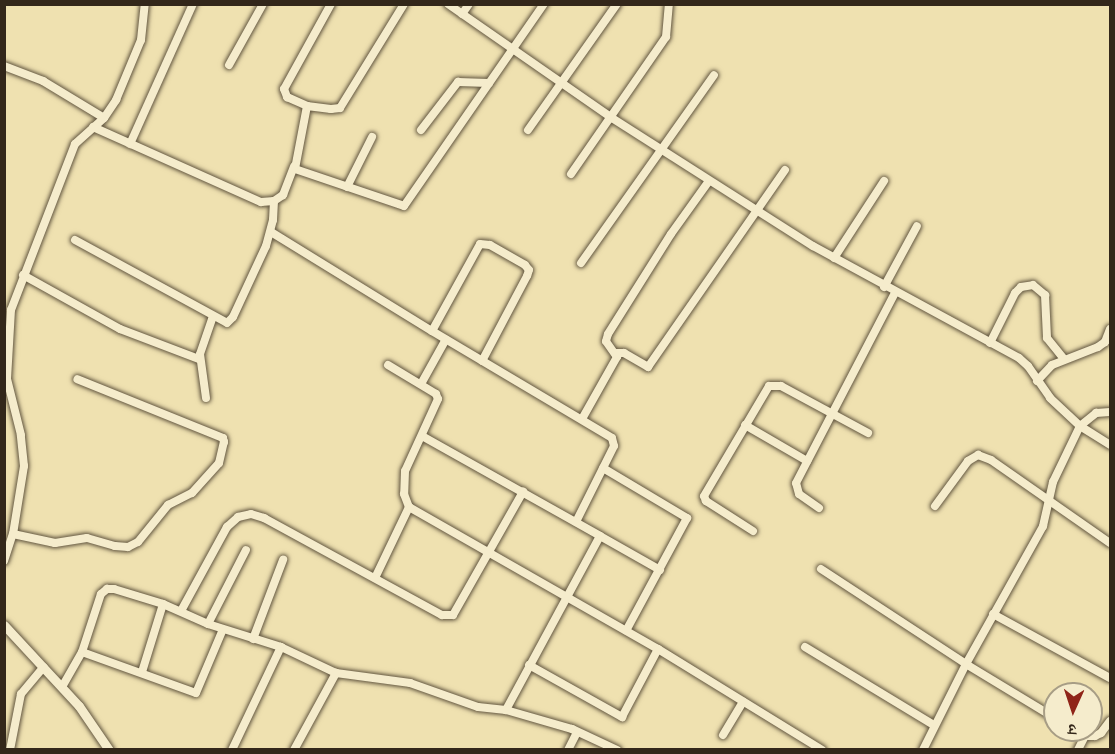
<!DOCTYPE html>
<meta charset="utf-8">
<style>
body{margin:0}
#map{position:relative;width:1115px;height:754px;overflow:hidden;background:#efe1b0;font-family:Vollkorn,"Noto Serif Devanagari",serif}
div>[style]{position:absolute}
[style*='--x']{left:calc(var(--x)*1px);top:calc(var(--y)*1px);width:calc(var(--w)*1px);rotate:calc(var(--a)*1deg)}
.roads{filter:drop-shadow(0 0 2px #625640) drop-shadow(0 0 2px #625640)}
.minor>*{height:8px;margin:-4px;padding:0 4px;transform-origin:4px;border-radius:4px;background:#f5eccc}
.tertiary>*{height:9px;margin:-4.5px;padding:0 4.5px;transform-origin:4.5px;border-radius:4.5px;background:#f5eccc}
span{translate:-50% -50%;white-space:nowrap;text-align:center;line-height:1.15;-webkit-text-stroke:4.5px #f5eccc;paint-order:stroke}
.frame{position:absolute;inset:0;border:6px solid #33271a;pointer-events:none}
.north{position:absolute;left:1043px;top:682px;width:60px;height:60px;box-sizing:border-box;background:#f5eccc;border:2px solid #a79d85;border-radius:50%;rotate:183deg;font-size:16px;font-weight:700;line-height:24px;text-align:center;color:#33271a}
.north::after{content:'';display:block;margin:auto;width:21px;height:27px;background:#8f2418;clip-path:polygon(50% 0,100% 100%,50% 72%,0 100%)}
</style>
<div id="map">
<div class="roads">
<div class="minor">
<div style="--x:331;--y:4;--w:97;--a:118.9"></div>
<div style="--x:284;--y:89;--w:9;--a:69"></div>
<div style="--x:287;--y:97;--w:22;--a:24"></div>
<div style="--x:307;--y:106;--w:24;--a:7"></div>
<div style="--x:331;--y:109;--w:9;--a:-6"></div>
<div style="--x:340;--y:108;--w:122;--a:-58.4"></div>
<div style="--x:448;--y:4;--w:200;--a:34.8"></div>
<div style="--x:612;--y:118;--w:238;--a:32.5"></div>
<div style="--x:813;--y:246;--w:234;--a:28.5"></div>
<div style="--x:1019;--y:358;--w:12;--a:42"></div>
<div style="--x:1028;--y:366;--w:39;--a:55"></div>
<div style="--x:1050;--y:398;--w:41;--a:43"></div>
<div style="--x:1080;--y:426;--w:21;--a:-39"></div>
<div style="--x:1096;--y:413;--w:14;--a:-4"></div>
<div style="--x:462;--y:14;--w:12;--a:-55"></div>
<div style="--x:229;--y:65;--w:70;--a:-60.9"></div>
<div style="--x:4;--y:66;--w:42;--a:21"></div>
<div style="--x:43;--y:81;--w:71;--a:31.2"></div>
<div style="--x:307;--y:106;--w:64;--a:100.8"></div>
<div style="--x:295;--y:169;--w:115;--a:18.7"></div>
<div style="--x:404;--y:206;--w:246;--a:-55.3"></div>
<div style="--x:93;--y:127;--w:184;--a:24.1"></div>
<div style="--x:261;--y:202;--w:13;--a:-4"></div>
<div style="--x:274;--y:201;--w:11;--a:-34"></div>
<div style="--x:283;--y:195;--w:31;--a:-69"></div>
<div style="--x:421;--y:130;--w:61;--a:-52.4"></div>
<div style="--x:458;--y:82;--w:31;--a:2"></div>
<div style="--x:528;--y:130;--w:154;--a:-54.8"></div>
<div style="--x:130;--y:144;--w:154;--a:-65.8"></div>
<div style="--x:571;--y:174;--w:167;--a:-55.3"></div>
<div style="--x:666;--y:37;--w:33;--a:-85"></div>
<div style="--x:347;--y:187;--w:56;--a:-63.4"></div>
<div style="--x:271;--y:232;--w:189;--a:31.6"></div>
<div style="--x:432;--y:331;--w:209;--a:30.7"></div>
<div style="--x:612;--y:438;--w:8;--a:76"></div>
<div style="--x:614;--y:446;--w:85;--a:116.6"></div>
<div style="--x:75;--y:240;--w:173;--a:28.6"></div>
<div style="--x:227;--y:323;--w:8;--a:-45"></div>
<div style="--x:233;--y:317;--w:78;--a:-65.1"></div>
<div style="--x:266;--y:246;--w:27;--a:-75"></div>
<div style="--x:273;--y:220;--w:19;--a:-87"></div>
<div style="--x:834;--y:258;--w:92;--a:-57"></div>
<div style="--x:581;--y:263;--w:230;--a:-54.7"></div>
<div style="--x:23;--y:275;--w:111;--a:29.1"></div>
<div style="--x:120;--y:329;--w:85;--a:20.8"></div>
<div style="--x:884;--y:287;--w:69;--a:-61.6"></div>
<div style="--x:432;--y:331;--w:99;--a:-61.1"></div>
<div style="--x:480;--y:244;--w:10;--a:6"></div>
<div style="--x:490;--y:245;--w:40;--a:29.7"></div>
<div style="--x:525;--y:265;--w:6;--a:51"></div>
<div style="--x:529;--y:270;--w:6;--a:108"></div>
<div style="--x:527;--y:276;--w:96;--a:117.9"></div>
<div style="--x:990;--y:343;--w:56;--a:-63.4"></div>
<div style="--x:1015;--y:293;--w:8;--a:-45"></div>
<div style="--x:1021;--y:287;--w:12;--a:-9"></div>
<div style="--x:1033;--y:285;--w:16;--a:40"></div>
<div style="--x:1045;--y:295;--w:43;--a:87.3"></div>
<div style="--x:1047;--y:338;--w:27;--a:51"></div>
<div style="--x:616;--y:353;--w:8;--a:0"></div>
<div style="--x:624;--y:353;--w:28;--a:30"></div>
<div style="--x:648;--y:367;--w:240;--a:-55.2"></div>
<div style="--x:388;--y:365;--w:56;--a:31.1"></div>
<div style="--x:436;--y:394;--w:5;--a:68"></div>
<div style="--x:438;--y:399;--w:79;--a:114.6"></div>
<div style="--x:405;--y:471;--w:23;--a:92"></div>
<div style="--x:404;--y:494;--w:14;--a:69"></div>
<div style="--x:409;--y:507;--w:287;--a:29.7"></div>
<div style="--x:658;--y:649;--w:193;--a:31.6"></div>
<div style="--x:1037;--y:381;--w:22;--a:-47"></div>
<div style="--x:1052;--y:365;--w:49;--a:-21.4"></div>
<div style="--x:1098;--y:347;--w:9;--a:-36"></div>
<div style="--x:1105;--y:342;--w:14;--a:-69"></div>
<div style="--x:421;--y:384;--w:51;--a:-60.9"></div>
<div style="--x:206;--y:398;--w:44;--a:-97.8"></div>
<div style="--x:200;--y:354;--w:39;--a:-71"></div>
<div style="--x:582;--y:419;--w:71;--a:-60.6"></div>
<div style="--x:617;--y:357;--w:19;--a:-125"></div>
<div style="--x:606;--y:341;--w:7;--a:-74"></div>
<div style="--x:608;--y:334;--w:118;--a:-57.8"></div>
<div style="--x:671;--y:234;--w:65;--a:-54.4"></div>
<div style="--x:745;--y:425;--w:72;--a:30.1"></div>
<div style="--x:422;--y:436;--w:204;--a:29.3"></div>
<div style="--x:600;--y:536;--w:198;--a:118.4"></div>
<div style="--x:603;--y:468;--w:98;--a:30.8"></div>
<div style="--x:687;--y:518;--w:128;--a:118.4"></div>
<div style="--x:935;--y:506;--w:56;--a:-53.7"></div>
<div style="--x:968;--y:461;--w:12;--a:-31"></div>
<div style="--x:978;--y:455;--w:14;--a:21"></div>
<div style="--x:991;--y:460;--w:145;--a:34.9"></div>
<div style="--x:819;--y:508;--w:24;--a:-145"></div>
<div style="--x:799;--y:494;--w:11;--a:-105"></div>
<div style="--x:796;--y:483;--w:214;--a:-62.5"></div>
<div style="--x:753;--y:531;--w:56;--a:-147.4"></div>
<div style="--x:706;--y:501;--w:5;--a:-112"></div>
<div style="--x:704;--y:496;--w:128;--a:-59.4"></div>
<div style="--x:769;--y:386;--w:12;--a:0"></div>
<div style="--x:781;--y:386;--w:99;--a:28.4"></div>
<div style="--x:13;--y:534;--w:43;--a:12.1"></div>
<div style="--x:55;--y:543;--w:32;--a:-9"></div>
<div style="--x:87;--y:538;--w:29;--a:16"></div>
<div style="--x:115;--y:546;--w:13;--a:4"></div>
<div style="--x:128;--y:547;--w:11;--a:-27"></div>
<div style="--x:138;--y:542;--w:48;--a:-51"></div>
<div style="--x:168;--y:505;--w:27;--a:-27"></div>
<div style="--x:192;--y:493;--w:40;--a:-48"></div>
<div style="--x:219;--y:463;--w:22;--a:-77"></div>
<div style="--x:224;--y:442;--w:4;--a:-104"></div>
<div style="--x:223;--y:438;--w:157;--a:-158"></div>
<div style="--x:600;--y:536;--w:69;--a:29.5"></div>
<div style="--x:4;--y:561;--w:28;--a:-72"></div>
<div style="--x:13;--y:534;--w:69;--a:-80.8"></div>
<div style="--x:24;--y:466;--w:31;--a:-96"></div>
<div style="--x:21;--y:435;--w:58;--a:-104"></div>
<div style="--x:7;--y:379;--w:69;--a:-86.7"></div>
<div style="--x:11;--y:310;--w:178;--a:-68.9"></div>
<div style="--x:75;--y:144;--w:39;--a:-42"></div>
<div style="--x:104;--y:118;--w:22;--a:-56"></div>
<div style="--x:116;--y:100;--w:65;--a:-67.4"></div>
<div style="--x:141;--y:40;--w:36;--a:-84"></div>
<div style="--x:821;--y:569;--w:173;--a:33.2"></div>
<div style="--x:966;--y:664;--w:96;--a:116.6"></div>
<div style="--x:375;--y:578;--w:79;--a:-64.4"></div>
<div style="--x:181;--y:611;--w:96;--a:-61.3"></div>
<div style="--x:227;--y:527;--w:15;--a:-42"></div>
<div style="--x:238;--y:517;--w:13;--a:-13"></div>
<div style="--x:251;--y:514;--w:14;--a:17"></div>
<div style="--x:264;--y:518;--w:203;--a:28.6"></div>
<div style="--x:442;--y:615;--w:11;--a:0"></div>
<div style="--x:453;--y:615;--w:142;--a:-60.4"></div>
<div style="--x:993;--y:614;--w:133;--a:28.7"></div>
<div style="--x:208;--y:624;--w:83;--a:-62.8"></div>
<div style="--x:253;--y:639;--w:85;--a:-69.2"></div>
<div style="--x:805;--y:647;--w:151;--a:31.2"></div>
<div style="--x:82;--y:652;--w:121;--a:19.8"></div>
<div style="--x:196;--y:693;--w:69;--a:-67.1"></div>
<div style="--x:529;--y:665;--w:107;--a:29.2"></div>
<div style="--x:622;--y:717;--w:77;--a:-62.1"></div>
<div style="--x:142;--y:672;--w:71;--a:-72.8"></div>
<div style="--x:62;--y:687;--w:40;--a:-60.3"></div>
<div style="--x:82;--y:652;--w:61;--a:-71.9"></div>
<div style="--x:101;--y:594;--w:8;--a:-40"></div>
<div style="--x:107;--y:589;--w:7;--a:0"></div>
<div style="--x:114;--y:589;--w:51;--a:17"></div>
<div style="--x:163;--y:604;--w:49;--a:24"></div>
<div style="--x:208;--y:624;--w:77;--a:17.5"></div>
<div style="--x:281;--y:647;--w:61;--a:25.3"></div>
<div style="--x:336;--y:673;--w:75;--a:7.7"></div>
<div style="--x:410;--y:683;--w:72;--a:19.4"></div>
<div style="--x:478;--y:707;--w:28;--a:6"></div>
<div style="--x:506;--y:710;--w:69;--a:16.1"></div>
<div style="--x:572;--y:729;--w:50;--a:25"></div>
<div style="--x:1055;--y:718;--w:104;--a:-148.8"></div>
<div style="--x:966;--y:664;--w:158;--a:-60.8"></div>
<div style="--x:1043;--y:526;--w:45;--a:-77.2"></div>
<div style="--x:1053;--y:482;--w:62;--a:-64.3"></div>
<div style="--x:1080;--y:426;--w:36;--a:32"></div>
<div style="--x:1075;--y:730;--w:12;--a:31"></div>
<div style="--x:1085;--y:736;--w:16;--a:117"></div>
<div style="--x:723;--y:735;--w:39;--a:-59"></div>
<div style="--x:1085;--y:736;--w:10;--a:0"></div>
<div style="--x:1095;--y:736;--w:7;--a:-27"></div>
<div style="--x:1101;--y:733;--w:15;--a:-53"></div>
<div style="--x:10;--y:750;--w:57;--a:-78.9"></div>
<div style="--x:21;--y:694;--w:35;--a:-50"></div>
<div style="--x:232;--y:750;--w:114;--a:-64.6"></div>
<div style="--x:294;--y:750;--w:88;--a:-61.4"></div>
<div style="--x:568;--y:750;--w:20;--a:-63"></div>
</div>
<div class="tertiary">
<div style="--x:4;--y:625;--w:110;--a:47.2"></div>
<div style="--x:79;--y:706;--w:53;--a:55.7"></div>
</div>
</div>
<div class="frame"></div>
<div class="north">उ</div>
</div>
